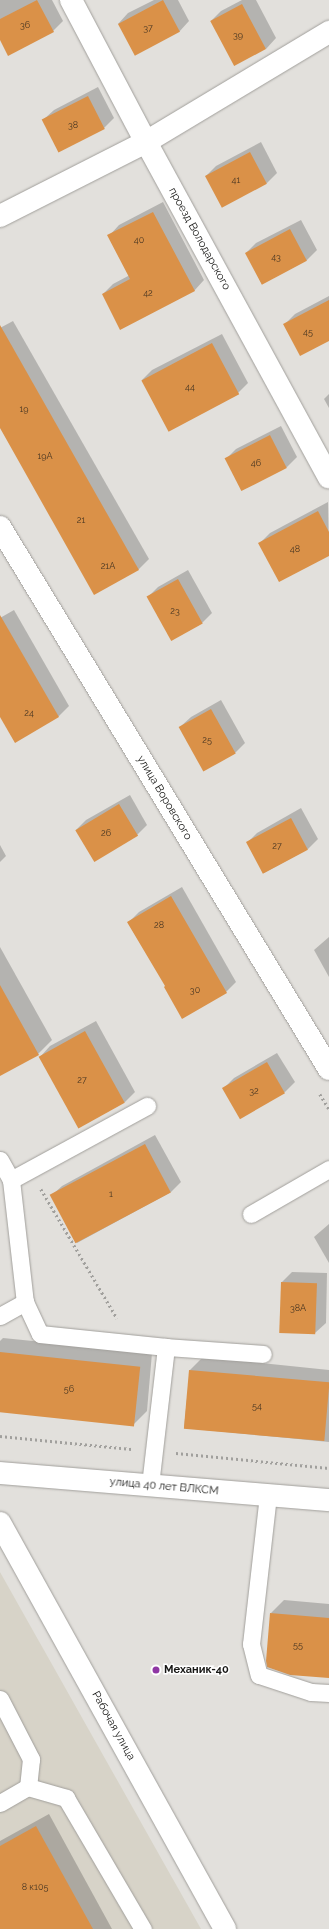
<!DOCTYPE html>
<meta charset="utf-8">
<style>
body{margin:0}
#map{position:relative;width:329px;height:1929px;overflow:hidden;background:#e2e0dc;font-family:Raleway,sans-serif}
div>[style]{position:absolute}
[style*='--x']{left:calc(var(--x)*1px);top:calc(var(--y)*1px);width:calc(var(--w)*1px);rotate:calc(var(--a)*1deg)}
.built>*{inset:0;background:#d7d3c8}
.shadow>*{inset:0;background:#0003}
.building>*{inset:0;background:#da9148;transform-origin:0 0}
.path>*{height:2.5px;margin-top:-1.25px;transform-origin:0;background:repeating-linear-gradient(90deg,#a1a09d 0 2px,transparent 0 5px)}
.roads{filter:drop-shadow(0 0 1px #a19f9b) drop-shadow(0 0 1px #a19f9b)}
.lane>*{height:17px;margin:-8.5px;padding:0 8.5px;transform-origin:8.5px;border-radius:8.5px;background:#fff}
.street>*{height:22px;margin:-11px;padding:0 11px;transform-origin:11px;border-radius:11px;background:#fff}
.dots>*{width:11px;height:11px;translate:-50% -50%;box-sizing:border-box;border:2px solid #fff;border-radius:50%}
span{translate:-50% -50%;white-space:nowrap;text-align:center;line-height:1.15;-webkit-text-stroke:3px #fff;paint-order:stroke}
.number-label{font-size:9px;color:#483622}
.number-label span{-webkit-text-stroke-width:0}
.street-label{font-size:11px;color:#171715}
.poi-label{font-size:11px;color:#171715;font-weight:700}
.left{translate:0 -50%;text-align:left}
</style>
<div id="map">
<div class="built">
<div style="clip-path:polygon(0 1572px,201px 1929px,0 1929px)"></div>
</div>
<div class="shadow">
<div style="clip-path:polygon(0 0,52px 0,63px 21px,53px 31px,0 38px)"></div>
<div style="clip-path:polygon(154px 0,178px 0,189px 21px,179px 32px,118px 24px,128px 13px)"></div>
<div style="clip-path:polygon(242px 0,256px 0,276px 38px,266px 49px,211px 21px,221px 11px)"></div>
<div style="clip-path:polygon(98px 87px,114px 118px,104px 128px,43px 120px,54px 110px)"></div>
<div style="clip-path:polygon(261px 142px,277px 173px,267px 183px,206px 176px,216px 166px)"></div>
<div style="clip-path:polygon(163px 202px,204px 280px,194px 291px,103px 294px,113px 284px,130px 275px,109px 236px,119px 225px)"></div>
<div style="clip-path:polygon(301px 220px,317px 250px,307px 260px,262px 284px,246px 253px,256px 243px)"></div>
<div style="clip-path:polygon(329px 296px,329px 340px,285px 324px,295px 314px)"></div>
<div style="clip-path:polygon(13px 321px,149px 559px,139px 569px,95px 593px,0 427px,0 328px)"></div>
<div style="clip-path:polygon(222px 334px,248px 383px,238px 393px,142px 380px,152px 370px)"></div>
<div style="clip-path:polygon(329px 394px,329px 408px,324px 399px)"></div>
<div style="clip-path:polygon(281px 426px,297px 457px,287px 467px,242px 490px,226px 459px,236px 449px)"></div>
<div style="clip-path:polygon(328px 502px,329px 555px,260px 543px,270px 533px)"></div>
<div style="clip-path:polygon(188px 570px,212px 613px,202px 623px,148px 597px,158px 587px)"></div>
<div style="clip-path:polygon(14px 610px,69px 706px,59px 716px,15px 742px,0 715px,0 618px)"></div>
<div style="clip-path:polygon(221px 700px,245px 743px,235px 753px,180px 727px,191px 717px)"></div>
<div style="clip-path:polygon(130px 795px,147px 825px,137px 835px,76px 830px,86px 820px)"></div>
<div style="clip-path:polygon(301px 808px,318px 839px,308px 849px,264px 873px,247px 843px,257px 833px)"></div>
<div style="clip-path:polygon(0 845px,6px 856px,0 862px)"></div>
<div style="clip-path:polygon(182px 887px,236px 982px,226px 992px,166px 986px,128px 923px,139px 912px)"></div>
<div style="clip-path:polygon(329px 937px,329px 977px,314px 950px)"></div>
<div style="clip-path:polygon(0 947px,52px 1040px,38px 1054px,0 1075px)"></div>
<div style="clip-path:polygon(96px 1021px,135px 1092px,125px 1102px,79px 1127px,40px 1057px,50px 1046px)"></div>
<div style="clip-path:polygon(277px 1053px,295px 1082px,285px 1092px,224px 1088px,234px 1078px)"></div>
<div style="clip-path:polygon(155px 1135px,181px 1182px,171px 1192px,77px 1243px,51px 1196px,62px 1186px)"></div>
<div style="clip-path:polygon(329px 1224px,329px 1263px,314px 1237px)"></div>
<div style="clip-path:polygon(292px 1272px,327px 1273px,326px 1323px,315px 1333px,282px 1282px)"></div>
<div style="clip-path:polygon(3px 1338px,152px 1353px,147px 1411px,134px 1424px,0 1411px,0 1341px)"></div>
<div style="clip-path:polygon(203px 1357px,329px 1370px,329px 1442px,184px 1428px,190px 1370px)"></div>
<div style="clip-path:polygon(284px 1600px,329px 1604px,329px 1677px,271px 1613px)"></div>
<div style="clip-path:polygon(49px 1814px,112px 1929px,0 1929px,0 1841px)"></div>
</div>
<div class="building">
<div style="clip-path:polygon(37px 0,54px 32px,8px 56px,0 40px,0 19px)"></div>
<div style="left:163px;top:0;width:36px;height:51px;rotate:62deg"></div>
<div style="left:242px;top:4px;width:51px;height:36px;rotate:62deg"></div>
<div style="left:88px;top:96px;width:37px;height:52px;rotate:63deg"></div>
<div style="left:250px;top:152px;width:36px;height:51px;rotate:62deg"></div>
<div style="clip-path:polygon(153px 212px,195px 291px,120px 330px,102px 294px,130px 279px,107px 235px)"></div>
<div style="left:290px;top:229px;width:36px;height:51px;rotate:62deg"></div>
<div style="clip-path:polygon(329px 300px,329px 341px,300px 356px,283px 324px)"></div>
<div style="clip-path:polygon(0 325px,139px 570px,94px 595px,0 428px)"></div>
<div style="left:212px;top:343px;width:58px;height:80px;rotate:62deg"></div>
<div style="left:270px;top:435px;width:37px;height:51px;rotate:63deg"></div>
<div style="clip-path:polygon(318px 511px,329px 532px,329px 556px,279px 582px,258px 543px)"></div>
<div style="left:178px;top:579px;width:51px;height:36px;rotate:61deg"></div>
<div style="clip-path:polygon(0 615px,59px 717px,15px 743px,0 717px)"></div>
<div style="left:211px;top:709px;width:51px;height:37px;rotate:61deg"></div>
<div style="left:119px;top:804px;width:37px;height:51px;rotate:59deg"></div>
<div style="left:291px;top:818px;width:36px;height:51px;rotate:62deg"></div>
<div style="clip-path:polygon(171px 896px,227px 993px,182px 1019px,164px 987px,165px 986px,127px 922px)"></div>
<div style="clip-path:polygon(0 985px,39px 1055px,0 1076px)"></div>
<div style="left:85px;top:1031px;width:82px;height:53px;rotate:61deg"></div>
<div style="left:267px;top:1062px;width:36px;height:52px;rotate:60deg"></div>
<div style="left:145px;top:1144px;width:55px;height:108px;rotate:62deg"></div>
<div style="left:281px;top:1282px;width:36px;height:51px;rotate:2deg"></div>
<div style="left:0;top:1352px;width:141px;height:60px;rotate:6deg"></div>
<div style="left:189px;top:1370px;width:141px;height:59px;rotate:5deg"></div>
<div style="clip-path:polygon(270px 1613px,329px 1618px,329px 1678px,290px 1675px,267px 1667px,266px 1661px)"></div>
<div style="clip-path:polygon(36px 1826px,93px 1929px,0 1929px,0 1846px)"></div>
</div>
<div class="path">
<div style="--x:320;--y:1094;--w:17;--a:59"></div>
<div style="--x:41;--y:1189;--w:150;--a:59.5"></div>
<div style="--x:0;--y:1436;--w:132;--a:5.7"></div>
<div style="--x:176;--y:1453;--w:154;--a:5.6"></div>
</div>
<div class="roads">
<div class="lane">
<div style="--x:0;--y:1160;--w:23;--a:61"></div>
<div style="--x:11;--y:1180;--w:123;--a:83.5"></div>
<div style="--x:25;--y:1302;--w:35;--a:65"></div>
<div style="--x:40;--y:1334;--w:127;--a:5.9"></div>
<div style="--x:166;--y:1347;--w:139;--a:96.6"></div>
<div style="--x:11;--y:1180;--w:155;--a:-28.6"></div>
<div style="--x:251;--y:1214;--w:90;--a:-30"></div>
<div style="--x:0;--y:1316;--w:29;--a:-29"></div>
<div style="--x:166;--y:1347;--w:97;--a:4.1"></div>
<div style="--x:268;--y:1495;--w:150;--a:96.5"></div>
<div style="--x:251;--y:1644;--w:32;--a:76"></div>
<div style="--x:259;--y:1675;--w:55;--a:18.1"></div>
<div style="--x:311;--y:1692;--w:18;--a:3"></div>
<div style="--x:0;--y:1699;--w:68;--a:62.7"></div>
<div style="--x:31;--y:1759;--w:28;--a:96"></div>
<div style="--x:0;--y:1803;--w:32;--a:-30"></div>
<div style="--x:28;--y:1787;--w:40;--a:16"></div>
<div style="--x:66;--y:1798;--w:152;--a:59.6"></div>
</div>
<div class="street">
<div style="--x:71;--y:0;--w:161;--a:62.2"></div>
<div style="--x:146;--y:142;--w:382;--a:61.4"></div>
<div style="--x:0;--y:216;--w:164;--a:-26.9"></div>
<div style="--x:146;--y:142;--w:214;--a:-31"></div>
<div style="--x:0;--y:527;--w:634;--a:58.74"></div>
<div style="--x:0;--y:1473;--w:330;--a:4.7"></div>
<div style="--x:0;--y:1523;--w:464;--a:61"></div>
</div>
</div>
<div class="dots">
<div style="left:156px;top:1670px;background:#8f37a4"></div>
</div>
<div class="number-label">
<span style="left:25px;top:25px">36</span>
<span style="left:148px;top:28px">37</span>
<span style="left:238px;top:35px">39</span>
<span style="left:73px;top:125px">38</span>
<span style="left:236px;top:180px">41</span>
<span style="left:139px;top:240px">40</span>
<span style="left:276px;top:257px">43</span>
<span style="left:148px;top:293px">42</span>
<span style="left:308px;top:332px">45</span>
<span style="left:190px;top:387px">44</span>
<span style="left:24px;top:409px">19</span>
<span style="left:45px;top:456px">19А</span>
<span style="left:256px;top:463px">46</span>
<span style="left:81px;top:520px">21</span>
<span style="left:295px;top:549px">48</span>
<span style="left:108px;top:566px">21А</span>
<span style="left:175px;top:611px">23</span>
<span style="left:29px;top:713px">24</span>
<span style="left:207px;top:740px">25</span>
<span style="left:106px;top:833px">26</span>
<span style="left:277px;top:846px">27</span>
<span style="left:159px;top:925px">28</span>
<span style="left:195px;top:990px">30</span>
<span style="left:82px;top:1080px">27</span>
<span style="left:254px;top:1091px">32</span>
<span style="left:111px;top:1194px">1</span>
<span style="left:298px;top:1308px">38А</span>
<span style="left:69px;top:1389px">56</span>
<span style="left:257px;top:1406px">54</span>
<span style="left:298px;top:1645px">55</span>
<span style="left:35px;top:1887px">8 к105</span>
</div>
<div class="street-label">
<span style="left:199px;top:239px;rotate:61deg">проезд Володарского</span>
<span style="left:164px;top:798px;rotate:59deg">улица Воровского</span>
<span style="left:164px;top:1487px;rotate:5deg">улица 40 лет ВЛКСМ</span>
<span style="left:113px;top:1726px;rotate:61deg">Рабочая улица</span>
</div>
<div class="poi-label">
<span class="left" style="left:164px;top:1670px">Механик-40</span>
</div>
</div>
